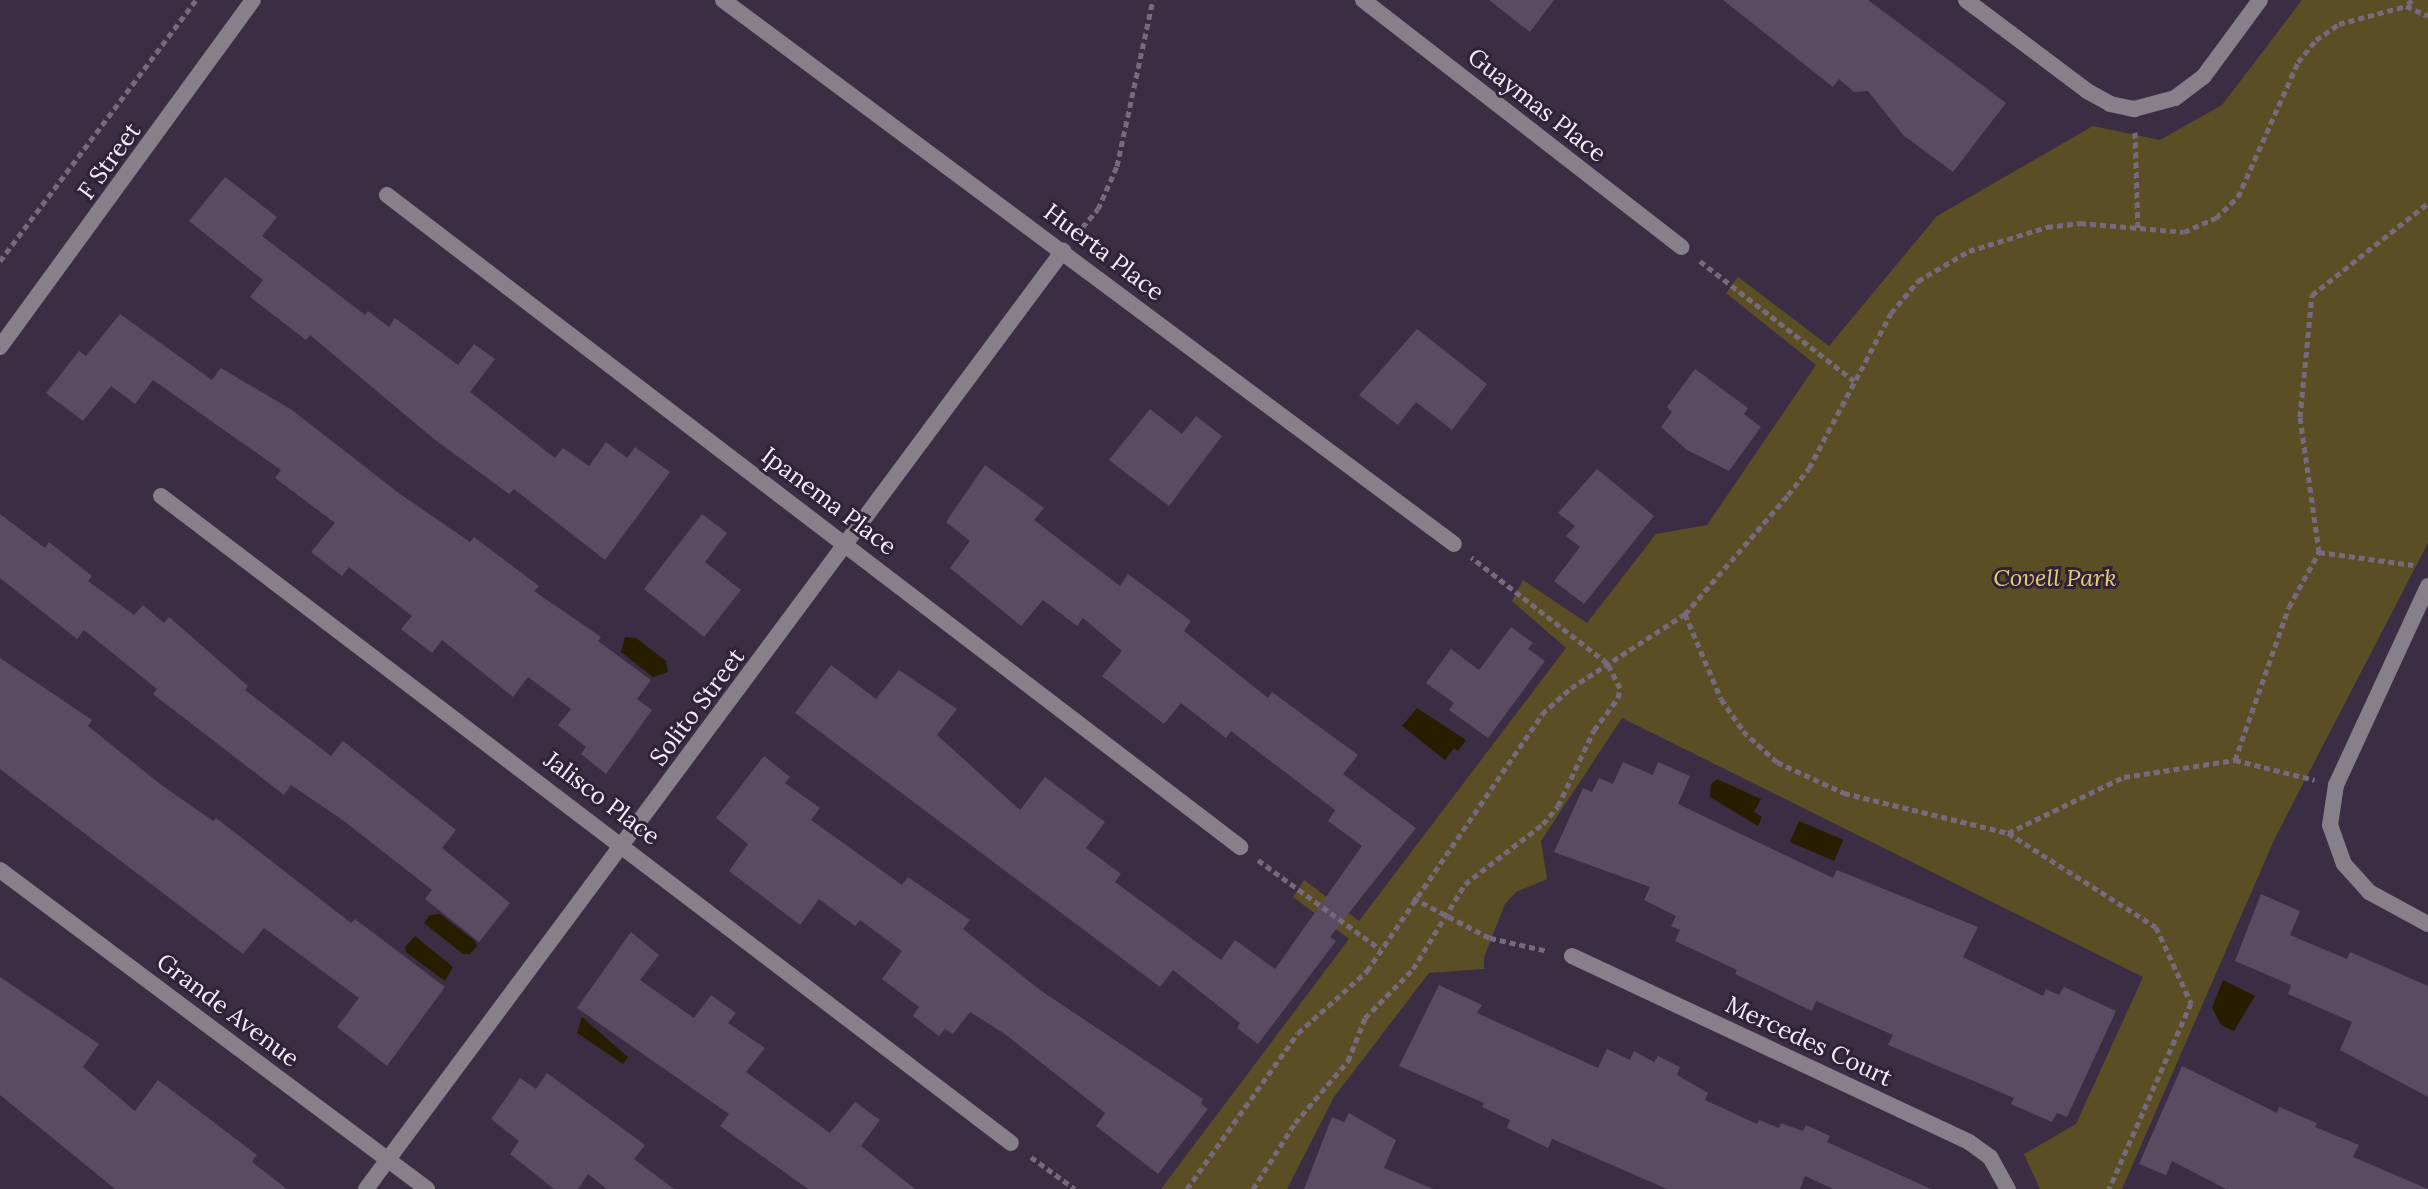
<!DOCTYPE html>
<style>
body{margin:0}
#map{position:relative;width:2428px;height:1189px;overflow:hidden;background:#3b2d43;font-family:Lora,serif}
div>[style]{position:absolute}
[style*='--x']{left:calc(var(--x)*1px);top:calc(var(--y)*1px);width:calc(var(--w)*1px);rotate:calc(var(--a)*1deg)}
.green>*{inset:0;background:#5b4e25}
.water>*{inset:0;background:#271e00;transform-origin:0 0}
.building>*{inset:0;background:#5a4b63}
.path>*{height:5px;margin-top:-2.5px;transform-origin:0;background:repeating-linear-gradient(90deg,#776a7e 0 6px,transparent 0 10px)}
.minor>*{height:16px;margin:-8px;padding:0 8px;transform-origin:8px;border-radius:8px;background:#87808b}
.tertiary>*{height:16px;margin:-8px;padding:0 8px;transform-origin:8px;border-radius:8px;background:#87808b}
span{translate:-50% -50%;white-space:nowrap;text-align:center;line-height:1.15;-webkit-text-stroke:6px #302338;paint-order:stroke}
.street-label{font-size:24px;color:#f6edfb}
.park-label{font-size:24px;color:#e8cb72;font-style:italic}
</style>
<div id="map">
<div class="green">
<div style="clip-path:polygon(2302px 0,2428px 0,2428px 543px,2275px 838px,2122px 1189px,2040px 1189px,2024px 1154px,2076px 1124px,2143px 977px,1622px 718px,1541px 841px,1547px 879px,1516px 892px,1505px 904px,1484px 957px,1484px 969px,1429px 973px,1334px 1097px,1287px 1189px,1161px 1189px,1349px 939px,1293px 897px,1304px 880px,1359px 921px,1566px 648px,1512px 601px,1523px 580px,1587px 623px,1656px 534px,1707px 525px,1816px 365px,1726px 293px,1738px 277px,1829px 346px,1937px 216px,2093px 126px,2160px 140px,2222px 105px)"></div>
</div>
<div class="water">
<div style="clip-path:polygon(625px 637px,636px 638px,666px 661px,668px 672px,653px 677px,621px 652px)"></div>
<div style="clip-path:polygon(1417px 708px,1466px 740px,1458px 751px,1454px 748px,1445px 760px,1402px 726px)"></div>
<div style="clip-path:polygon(1717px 779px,1761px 799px,1754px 812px,1762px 817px,1758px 826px,1710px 797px,1711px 784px)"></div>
<div style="left:1799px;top:821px;width:48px;height:23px;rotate:23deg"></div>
<div style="clip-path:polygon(440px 914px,475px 941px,477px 946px,470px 954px,463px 954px,424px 923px,430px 915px)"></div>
<div style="clip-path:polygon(415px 936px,453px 967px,445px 981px,406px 952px,405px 947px)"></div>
<div style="clip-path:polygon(2223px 980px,2255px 996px,2234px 1031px,2221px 1025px,2212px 1008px)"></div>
<div style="clip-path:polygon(582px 1017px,628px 1057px,623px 1064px,577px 1033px)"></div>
</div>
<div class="building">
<div style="clip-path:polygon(1489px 0,1554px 0,1530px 32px)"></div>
<div style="clip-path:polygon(1723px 0,1868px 0,2006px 103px,1953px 172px,1903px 135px,1868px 91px,1854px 92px,1839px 79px,1833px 87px)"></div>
<div style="clip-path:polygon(225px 177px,277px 217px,262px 236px,365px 315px,368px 311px,389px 327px,395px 318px,458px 365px,474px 344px,495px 359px,470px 392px,555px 458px,563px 448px,589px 466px,606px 442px,627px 458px,635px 447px,670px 472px,605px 560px,514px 489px,509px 494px,434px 439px,310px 335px,306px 340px,250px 297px,263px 280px,189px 221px)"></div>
<div style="clip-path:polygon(120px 314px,212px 380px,221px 368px,292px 410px,400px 494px,470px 542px,474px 537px,539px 586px,534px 591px,601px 637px,598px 641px,651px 680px,637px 699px,652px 710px,606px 774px,581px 754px,586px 747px,558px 725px,571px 709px,528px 677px,513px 697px,442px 640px,432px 653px,401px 629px,412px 616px,349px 567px,342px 576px,311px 552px,335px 523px,275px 478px,281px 470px,153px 380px,135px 404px,111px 386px,83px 421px,46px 393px,79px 351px,86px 356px)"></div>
<div style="clip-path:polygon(1417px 329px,1487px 384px,1452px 430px,1416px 402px,1398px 425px,1359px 395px)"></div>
<div style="clip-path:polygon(1695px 369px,1748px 408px,1744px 414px,1761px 427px,1729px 471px,1687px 450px,1661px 427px,1672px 412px,1667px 407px)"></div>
<div style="clip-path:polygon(1150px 409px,1182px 434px,1196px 416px,1222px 436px,1169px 506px,1109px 460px)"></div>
<div style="clip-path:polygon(985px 465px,1044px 508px,1034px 520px,1120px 586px,1128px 574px,1191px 621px,1184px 631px,1268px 698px,1272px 692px,1358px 755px,1343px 774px,1416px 828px,1330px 937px,1336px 941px,1258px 1044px,1237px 1028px,1240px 1023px,1173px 970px,1160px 987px,795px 713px,831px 665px,876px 699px,899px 670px,957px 709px,937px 735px,1020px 810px,1045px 777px,1105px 822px,1086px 848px,1121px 874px,1115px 882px,1221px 960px,1235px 940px,1275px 969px,1362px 846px,1328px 821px,1335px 810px,1231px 731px,1226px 738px,1181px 703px,1164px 724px,1102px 676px,1122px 651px,1083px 618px,1077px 626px,1043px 600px,1021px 626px,950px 568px,970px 541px,946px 522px)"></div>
<div style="clip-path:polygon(1597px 469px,1654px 516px,1584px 604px,1554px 581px,1580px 547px,1566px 536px,1575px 526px,1558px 513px)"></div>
<div style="clip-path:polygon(0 514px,45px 548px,49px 542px,92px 576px,88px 581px,134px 615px,143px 605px,164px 623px,169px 617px,248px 686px,245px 690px,331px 756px,343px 741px,456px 830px,442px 848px,510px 903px,479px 942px,425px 899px,432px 890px,344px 821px,291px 785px,284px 795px,153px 694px,157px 689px,84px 630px,77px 639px,0 578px)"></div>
<div style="clip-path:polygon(702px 514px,727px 533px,705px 562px,741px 590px,704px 637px,644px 589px)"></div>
<div style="clip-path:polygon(1511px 627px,1533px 643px,1528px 649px,1545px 661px,1488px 738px,1449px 710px,1454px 703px,1426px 683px,1451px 649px,1479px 670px)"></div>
<div style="clip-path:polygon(0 658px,92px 720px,88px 726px,160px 784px,213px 821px,216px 818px,351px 923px,355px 919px,445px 987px,387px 1066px,337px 1027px,359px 998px,264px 928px,243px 954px,0 769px)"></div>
<div style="clip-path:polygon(764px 756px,790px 777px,785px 783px,820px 808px,811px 820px,902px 885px,908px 877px,970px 920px,963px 929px,1040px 990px,1203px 1099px,1201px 1104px,1208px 1109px,1158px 1174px,1096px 1126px,1105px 1113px,1005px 1034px,970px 1012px,953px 1034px,945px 1029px,939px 1036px,913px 1016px,919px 1007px,882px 979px,902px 951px,860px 920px,855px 926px,819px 899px,800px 925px,729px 871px,748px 844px,716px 818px)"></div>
<div style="clip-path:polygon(1623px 762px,1653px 775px,1658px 762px,1690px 776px,1678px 804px,1833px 878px,1837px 870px,1978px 927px,1963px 957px,2043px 996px,2046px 989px,2059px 995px,2064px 987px,2116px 1011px,2067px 1117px,2057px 1113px,2052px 1122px,2011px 1104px,2014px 1098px,1888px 1045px,1893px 1035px,1816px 1001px,1812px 1011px,1735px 974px,1737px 970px,1675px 941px,1680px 930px,1671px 926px,1676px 916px,1644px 900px,1650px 887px,1554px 852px,1583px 788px,1592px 792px,1599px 778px,1613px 784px)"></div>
<div style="clip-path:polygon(2261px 894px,2300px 911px,2290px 935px,2347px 959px,2350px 952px,2428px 986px,2428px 1097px,2340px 1050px,2352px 1022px,2288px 994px,2291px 985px,2235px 961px)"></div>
<div style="clip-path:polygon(631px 932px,659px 955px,640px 980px,694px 1018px,711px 995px,736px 1013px,728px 1023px,765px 1048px,746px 1072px,830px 1133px,855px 1102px,880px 1120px,861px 1146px,915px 1189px,808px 1189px,720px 1126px,729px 1114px,577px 1008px)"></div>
<div style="clip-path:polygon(0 977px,99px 1044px,83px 1067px,135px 1111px,158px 1080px,257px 1155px,252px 1162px,287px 1189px,115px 1189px,0 1095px)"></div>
<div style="clip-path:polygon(1439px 985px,1482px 1005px,1477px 1013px,1598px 1068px,1607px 1049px,1630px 1060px,1634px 1051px,1654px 1062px,1658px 1056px,1680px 1067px,1677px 1075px,1708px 1093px,1705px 1100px,1757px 1124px,1759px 1120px,1779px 1128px,1781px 1123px,1803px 1131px,1806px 1125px,1830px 1136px,1827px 1142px,1931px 1189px,1833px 1189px,1805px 1176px,1800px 1189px,1667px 1189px,1552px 1139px,1548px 1148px,1507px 1128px,1510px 1120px,1482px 1107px,1484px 1103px,1399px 1066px)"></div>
<div style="clip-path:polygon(2182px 1066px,2277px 1113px,2279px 1107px,2317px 1123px,2315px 1127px,2359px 1145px,2353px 1157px,2428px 1189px,2226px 1189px,2172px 1161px,2166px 1175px,2139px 1164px)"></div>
<div style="clip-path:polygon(547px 1073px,645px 1145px,634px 1159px,674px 1189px,607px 1189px,588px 1174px,578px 1189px,554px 1189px,510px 1154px,519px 1141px,491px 1119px,520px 1078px,536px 1089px)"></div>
<div style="clip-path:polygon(1349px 1113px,1396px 1140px,1384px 1168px,1433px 1189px,1304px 1189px,1332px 1117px,1344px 1122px)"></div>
</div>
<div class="path">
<div style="--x:2412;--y:0;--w:8;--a:135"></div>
<div style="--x:2406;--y:6;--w:24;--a:24"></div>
<div style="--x:2135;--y:132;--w:99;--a:88.3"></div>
<div style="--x:1076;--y:235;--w:34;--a:-50"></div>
<div style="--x:1098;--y:209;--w:47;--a:-66.2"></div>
<div style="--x:1117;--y:166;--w:170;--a:-77.8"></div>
<div style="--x:0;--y:261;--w:326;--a:-53.1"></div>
<div style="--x:1700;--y:261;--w:195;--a:37.9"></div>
<div style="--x:2319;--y:552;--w:95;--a:7.9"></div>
<div style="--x:1685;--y:614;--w:92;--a:67"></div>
<div style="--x:1721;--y:699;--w:39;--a:55"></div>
<div style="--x:1743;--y:731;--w:46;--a:42.4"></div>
<div style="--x:1777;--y:762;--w:74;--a:24.8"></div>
<div style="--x:1844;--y:793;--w:169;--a:13.7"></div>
<div style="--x:2008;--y:833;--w:129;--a:-25.8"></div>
<div style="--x:2124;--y:777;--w:112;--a:-8.7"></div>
<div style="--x:2235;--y:760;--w:162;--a:-70.6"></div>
<div style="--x:2289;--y:607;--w:63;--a:-61.4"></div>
<div style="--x:2319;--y:552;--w:136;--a:-98"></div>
<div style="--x:2300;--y:417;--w:123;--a:-84.4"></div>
<div style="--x:2312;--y:295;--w:148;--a:-38.4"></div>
<div style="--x:2235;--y:760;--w:82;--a:14"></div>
<div style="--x:2008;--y:833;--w:175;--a:32.4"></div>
<div style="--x:2156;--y:927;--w:84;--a:65.3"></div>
<div style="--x:2191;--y:1003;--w:203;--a:113.8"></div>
<div style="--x:1258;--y:860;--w:151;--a:36.1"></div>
<div style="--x:1413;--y:898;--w:87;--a:27.5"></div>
<div style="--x:1490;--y:938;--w:59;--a:12.6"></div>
<div style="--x:1031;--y:1157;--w:54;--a:36"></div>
<div style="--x:1187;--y:1189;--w:191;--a:-54.6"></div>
<div style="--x:1298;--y:1033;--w:93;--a:-41.9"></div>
<div style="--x:1367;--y:971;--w:311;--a:-55.7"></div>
<div style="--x:1542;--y:714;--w:39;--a:-42"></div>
<div style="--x:1571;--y:688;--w:136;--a:-33"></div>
<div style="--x:1685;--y:614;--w:157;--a:-49.1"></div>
<div style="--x:1788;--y:495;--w:34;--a:-52"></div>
<div style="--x:1809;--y:468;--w:175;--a:-62.1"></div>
<div style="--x:1891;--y:313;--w:42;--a:-49.8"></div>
<div style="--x:1918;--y:281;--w:59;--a:-30.5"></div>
<div style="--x:1969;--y:251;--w:82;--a:-17.1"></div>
<div style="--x:2047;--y:227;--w:33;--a:-7"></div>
<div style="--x:2080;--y:223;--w:104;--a:4.9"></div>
<div style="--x:2184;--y:232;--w:35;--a:-24"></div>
<div style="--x:2216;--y:218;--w:30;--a:-44"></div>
<div style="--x:2238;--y:197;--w:148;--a:-66"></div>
<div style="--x:2298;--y:62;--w:28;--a:-51"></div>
<div style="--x:2316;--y:40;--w:28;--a:-35"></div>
<div style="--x:2339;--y:24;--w:69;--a:-15"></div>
<div style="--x:1253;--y:1189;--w:78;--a:-57.5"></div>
<div style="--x:1295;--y:1123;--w:82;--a:-49.5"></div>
<div style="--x:1348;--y:1061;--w:46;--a:-68.4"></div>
<div style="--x:1365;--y:1018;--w:69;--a:-45.6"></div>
<div style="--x:1413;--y:969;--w:100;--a:-58.5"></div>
<div style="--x:1465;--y:884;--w:98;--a:-37.6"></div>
<div style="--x:1543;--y:824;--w:23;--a:-50"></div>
<div style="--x:1558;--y:806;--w:84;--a:-64.7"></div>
<div style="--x:1594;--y:730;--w:40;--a:-53"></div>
<div style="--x:1618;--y:698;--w:10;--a:-79"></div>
<div style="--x:1620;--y:688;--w:28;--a:-117"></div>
<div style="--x:1607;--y:663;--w:172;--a:-142.1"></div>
</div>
<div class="minor">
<div style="--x:723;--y:0;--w:911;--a:36.66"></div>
<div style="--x:1363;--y:0;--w:403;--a:37.8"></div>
<div style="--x:1966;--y:0;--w:151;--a:36.9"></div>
<div style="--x:2087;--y:91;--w:26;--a:29"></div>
<div style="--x:2110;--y:104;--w:25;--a:12"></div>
<div style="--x:2134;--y:109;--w:42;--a:-15"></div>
<div style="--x:2175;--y:98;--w:36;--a:-37"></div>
<div style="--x:2204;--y:76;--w:94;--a:-53.6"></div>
<div style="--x:387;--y:195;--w:1074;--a:37.39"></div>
<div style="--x:161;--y:496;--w:1068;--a:37.28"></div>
<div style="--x:2428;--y:586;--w:219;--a:114.8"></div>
<div style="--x:2336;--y:785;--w:40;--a:98.5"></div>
<div style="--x:2330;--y:825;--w:41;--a:70.3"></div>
<div style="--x:2344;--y:864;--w:38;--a:48"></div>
<div style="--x:2369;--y:892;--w:67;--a:28.5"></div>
<div style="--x:0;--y:870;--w:533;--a:36.76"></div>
<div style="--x:1572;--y:956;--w:438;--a:25.1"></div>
<div style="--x:1969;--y:1142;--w:26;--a:36"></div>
<div style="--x:1990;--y:1157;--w:37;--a:61"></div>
<div style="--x:366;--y:1189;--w:1169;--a:-53.39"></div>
</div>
<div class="tertiary">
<div style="--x:0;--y:347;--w:429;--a:-53.9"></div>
</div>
<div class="street-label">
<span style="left:1537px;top:105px;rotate:38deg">Guaymas Place</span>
<span style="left:109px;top:161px;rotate:-54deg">F Street</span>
<span style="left:1104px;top:252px;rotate:37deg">Huerta Place</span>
<span style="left:829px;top:501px;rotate:37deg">Ipanema Place</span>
<span style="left:697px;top:707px;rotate:-53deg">Solito Street</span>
<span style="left:602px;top:798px;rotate:37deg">Jalisco Place</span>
<span style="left:228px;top:1010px;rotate:37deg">Grande Avenue</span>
<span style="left:1809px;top:1041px;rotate:25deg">Mercedes Court</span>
</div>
<div class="park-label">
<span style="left:2055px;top:578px">Covell Park</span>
</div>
</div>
